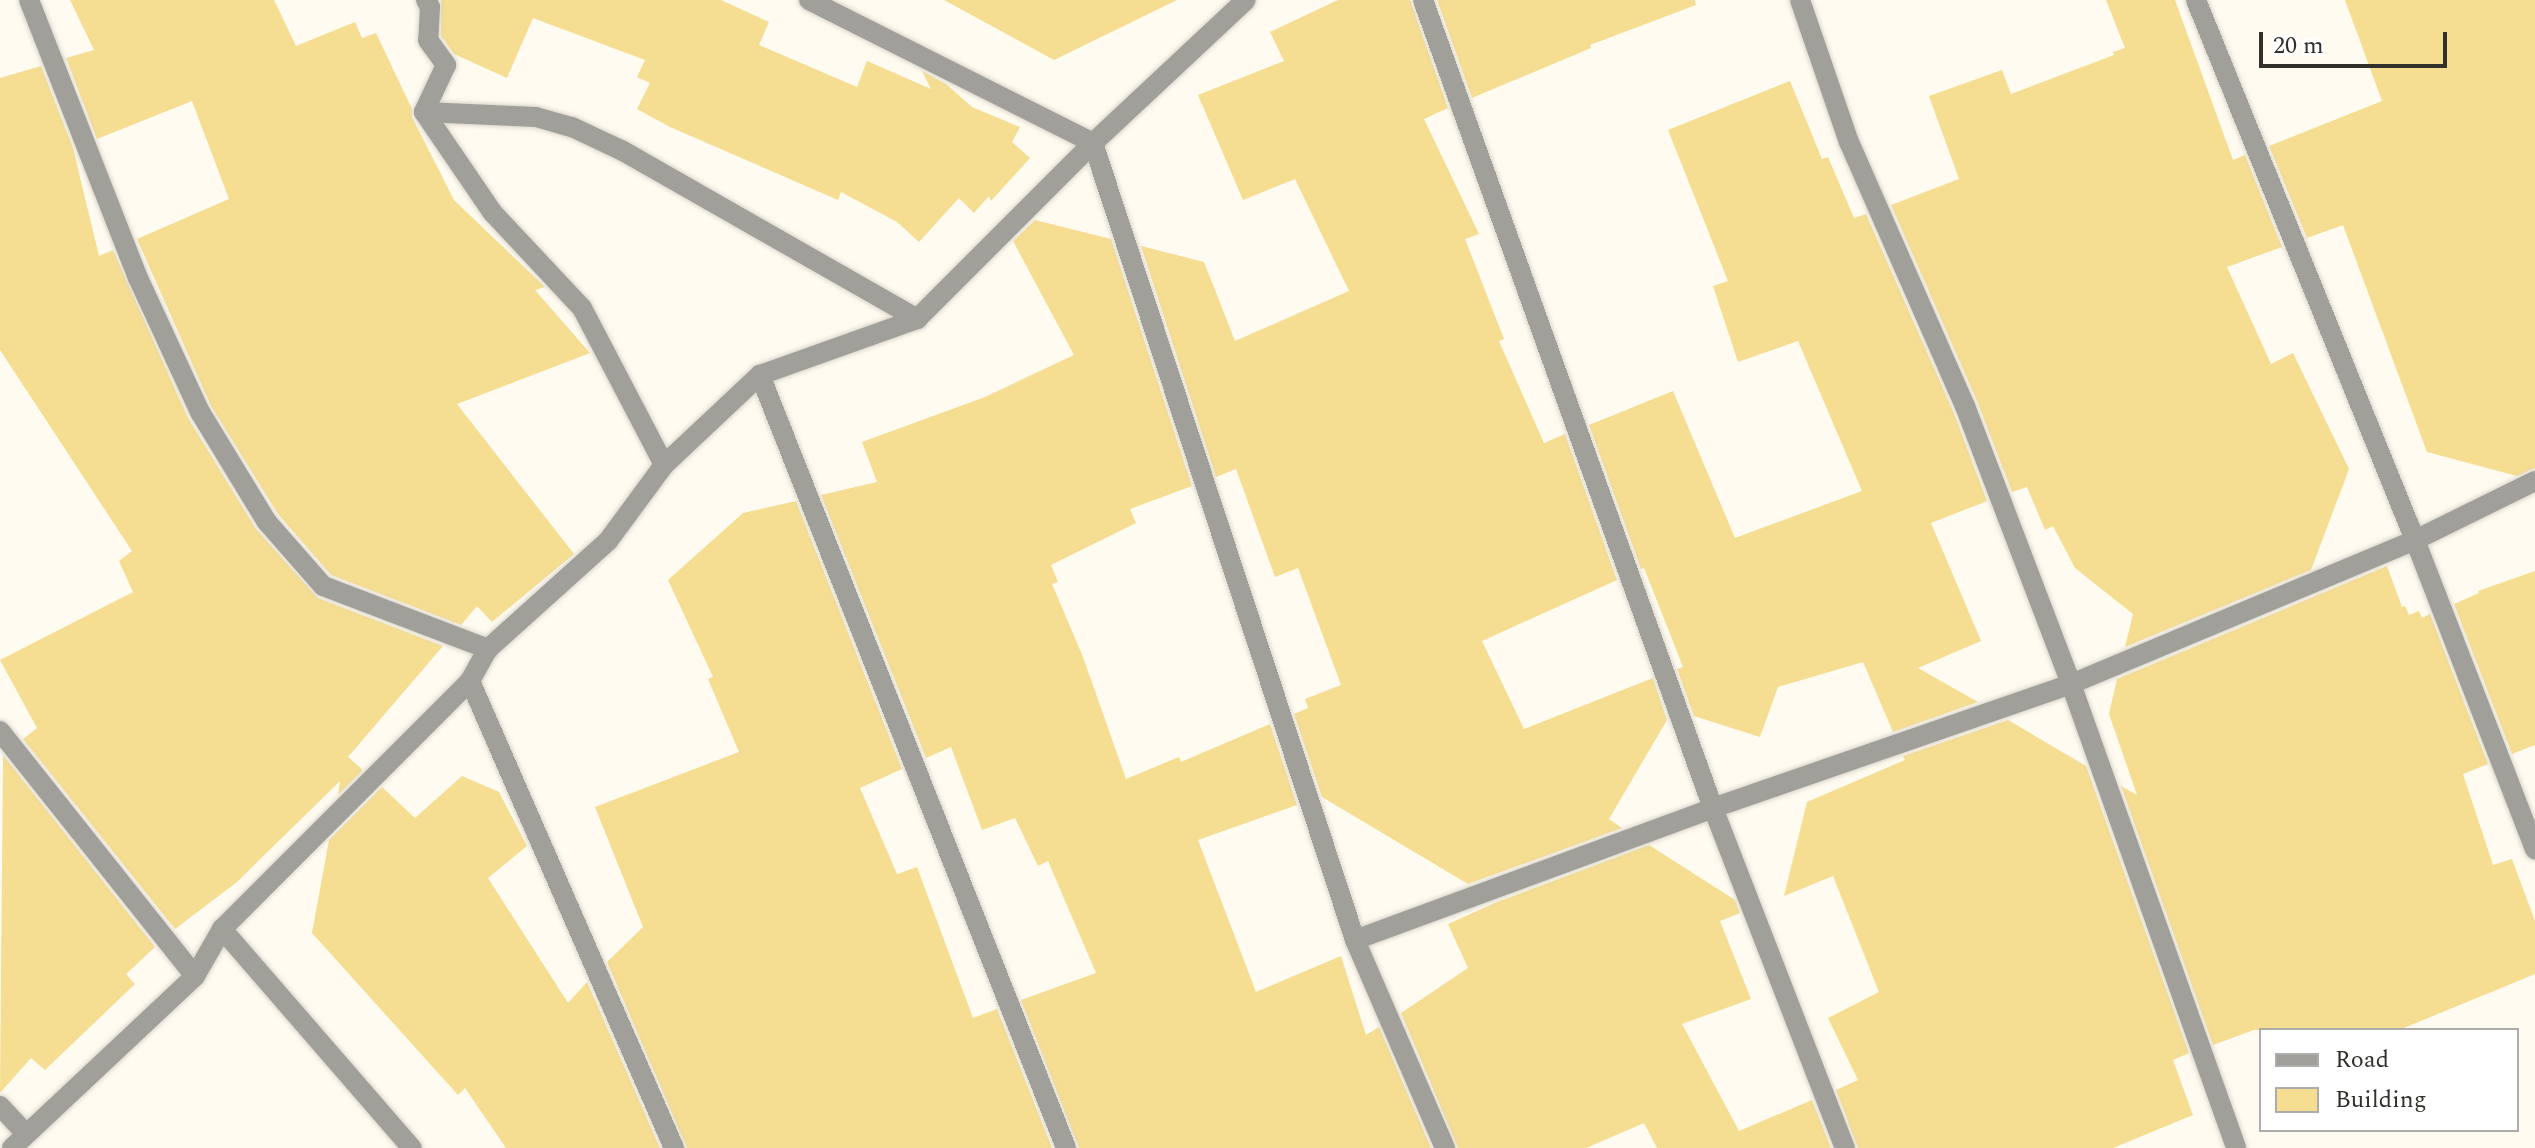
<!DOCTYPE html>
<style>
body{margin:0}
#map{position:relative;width:2535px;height:1148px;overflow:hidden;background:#fffbf0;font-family:Spectral,serif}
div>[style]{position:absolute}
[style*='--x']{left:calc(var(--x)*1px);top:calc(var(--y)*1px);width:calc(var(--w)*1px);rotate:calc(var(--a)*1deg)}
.building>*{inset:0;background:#f5dd91}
.roads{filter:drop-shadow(0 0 2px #dad6cd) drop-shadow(0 0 2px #dad6cd)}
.street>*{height:20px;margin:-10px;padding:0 10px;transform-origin:10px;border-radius:10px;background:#a19f99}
span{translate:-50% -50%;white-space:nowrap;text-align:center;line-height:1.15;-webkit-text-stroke:6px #fff;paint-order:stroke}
.legend{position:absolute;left:2259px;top:1028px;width:260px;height:104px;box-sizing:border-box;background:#fff;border:2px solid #adacaa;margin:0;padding:10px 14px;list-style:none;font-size:24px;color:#32302b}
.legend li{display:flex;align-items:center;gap:16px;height:40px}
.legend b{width:40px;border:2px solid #adacaa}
.scale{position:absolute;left:2259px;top:32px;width:188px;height:36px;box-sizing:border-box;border:4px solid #32302b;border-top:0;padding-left:10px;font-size:24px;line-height:28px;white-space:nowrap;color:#32302b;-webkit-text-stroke:6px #fff;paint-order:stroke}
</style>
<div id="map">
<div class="building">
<div style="clip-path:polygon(70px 0,274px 0,296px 46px,355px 22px,362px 38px,376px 33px,412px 109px,412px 117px,454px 200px,545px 287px,535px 290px,590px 353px,457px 404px,574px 554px,492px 622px,477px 606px,461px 625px,331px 575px,278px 514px,211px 406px,137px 239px,229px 199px,192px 101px,97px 139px,66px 58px,94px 50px)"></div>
<div style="clip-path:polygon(441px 0,721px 0,769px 22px,759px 45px,857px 87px,867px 61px,931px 89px,922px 71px,946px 84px,972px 107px,1020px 127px,1012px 142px,1030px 158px,991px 201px,989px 196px,974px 213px,959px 198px,919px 242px,897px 222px,841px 192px,838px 200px,670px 127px,637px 109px,650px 83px,637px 77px,645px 60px,533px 18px,507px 78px,454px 54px,441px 36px)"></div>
<div style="clip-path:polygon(944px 0,1177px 0,1054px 60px)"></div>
<div style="clip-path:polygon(1338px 0,1410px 0,1448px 108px,1424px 119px,1479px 234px,1465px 239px,1504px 339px,1499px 341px,1544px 443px,1565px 434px,1617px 580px,1482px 641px,1524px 729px,1653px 678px,1667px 720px,1609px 819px,1622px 828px,1468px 884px,1322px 797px,1294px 714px,1308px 708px,1305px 699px,1341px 685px,1298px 568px,1275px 577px,1236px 469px,1216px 477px,1141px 246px,1204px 262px,1235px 341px,1349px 291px,1295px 179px,1243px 200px,1198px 95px,1284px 61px,1270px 32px)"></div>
<div style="clip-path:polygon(1437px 0,1695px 0,1696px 5px,1590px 45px,1591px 48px,1472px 98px)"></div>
<div style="clip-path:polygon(2106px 0,2175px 0,2233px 160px,2245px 155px,2282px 247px,2227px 267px,2271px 364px,2293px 353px,2349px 469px,2311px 570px,2125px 647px,2133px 614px,2075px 568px,2053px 526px,2045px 530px,2027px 487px,2012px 492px,1977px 401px,1891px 205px,1959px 179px,1929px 96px,2002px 70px,2011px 94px,2114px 55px,2113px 52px,2125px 48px)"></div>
<div style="clip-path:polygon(2345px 0,2535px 0,2535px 468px,2517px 476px,2427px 452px,2343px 225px,2307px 238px,2269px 146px,2382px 101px)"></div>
<div style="clip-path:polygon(41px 66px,73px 148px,99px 256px,113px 250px,188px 418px,256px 529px,318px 598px,443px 646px,348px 757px,363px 770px,338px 795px,340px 781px,237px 882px,175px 929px,23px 739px,37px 728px,0 660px,133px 592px,119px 561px,132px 551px,0 350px,0 78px)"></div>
<div style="clip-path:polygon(1790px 81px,1822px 159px,1828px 157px,1854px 218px,1866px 214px,1953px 411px,1987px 501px,1931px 523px,1981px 641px,1918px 668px,1978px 702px,1893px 732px,1863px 662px,1778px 687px,1760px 737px,1694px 716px,1677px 669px,1683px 667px,1644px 568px,1641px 569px,1589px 425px,1673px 391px,1735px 538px,1862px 491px,1798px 341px,1738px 362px,1713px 286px,1728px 281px,1668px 130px)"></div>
<div style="clip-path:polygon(1035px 220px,1111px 239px,1192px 486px,1130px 509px,1136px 523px,1051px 565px,1058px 582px,1052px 584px,1083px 657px,1126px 779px,1179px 757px,1181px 762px,1270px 724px,1297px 805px,1198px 840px,1256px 992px,1341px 956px,1366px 1035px,1379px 1027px,1431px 1148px,1079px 1148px,1021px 1000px,1096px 973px,1048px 861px,1038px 866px,1015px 818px,982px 830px,951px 747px,926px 758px,821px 495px,877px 482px,862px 442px,985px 397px,1074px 355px,1013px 241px)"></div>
<div style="clip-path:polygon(796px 501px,902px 769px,860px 788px,897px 874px,917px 867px,973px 1018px,997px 1009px,1052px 1148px,687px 1148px,607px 962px,643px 927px,595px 807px,739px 752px,708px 679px,713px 677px,668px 580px,743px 513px)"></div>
<div style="clip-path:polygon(2387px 566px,2402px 607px,2405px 606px,2409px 615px,2419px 611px,2422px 618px,2430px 614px,2488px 764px,2463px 774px,2493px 865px,2512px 859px,2535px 921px,2535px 974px,2399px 1030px,2254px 1030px,2213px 1045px,2121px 786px,2137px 795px,2109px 714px,2117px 679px)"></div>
<div style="clip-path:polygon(2535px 571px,2535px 745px,2512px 754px,2454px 604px,2479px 593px,2478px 591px)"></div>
<div style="clip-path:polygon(2008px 720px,2086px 766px,2189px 1053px,2173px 1060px,2193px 1115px,2113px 1148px,1858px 1148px,1836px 1090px,1858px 1080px,1828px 1018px,1879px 992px,1833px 876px,1784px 896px,1807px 802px,1905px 760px,1903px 756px)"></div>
<div style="clip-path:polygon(3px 755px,155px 947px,126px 974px,135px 984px,45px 1070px,31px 1058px,0 1093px)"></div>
<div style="clip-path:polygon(462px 776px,499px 792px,527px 846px,488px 878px,568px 1003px,587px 982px,660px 1148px,506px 1148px,465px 1088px,458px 1095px,312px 933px,329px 840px,382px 787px,415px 818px)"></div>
<div style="clip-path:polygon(1649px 845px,1735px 900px,1740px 913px,1720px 921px,1751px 999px,1682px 1024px,1739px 1131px,1812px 1100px,1831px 1148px,1657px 1148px,1644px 1123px,1586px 1148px,1458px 1148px,1401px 1013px,1468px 968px,1448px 924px,1497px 902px)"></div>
</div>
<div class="roads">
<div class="street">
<div style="--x:29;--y:0;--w:299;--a:68.6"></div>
<div style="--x:138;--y:278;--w:148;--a:65.2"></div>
<div style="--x:200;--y:412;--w:129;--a:58.7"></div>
<div style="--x:267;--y:522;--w:85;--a:48.8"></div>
<div style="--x:323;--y:586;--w:177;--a:20.9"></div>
<div style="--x:426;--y:0;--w:8;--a:60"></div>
<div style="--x:430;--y:7;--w:33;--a:93"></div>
<div style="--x:428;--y:40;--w:31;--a:54"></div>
<div style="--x:446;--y:65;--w:52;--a:115.1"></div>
<div style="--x:424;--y:112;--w:122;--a:55.7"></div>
<div style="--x:493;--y:213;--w:130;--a:46.9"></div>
<div style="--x:582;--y:308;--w:177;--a:62.4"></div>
<div style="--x:809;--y:0;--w:318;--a:26.7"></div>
<div style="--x:1093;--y:143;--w:839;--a:71.8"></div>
<div style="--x:1355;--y:940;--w:227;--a:66.6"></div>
<div style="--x:1423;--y:0;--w:858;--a:70.26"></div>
<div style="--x:1713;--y:808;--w:365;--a:68.8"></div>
<div style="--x:1800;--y:0;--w:150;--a:71"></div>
<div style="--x:1849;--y:142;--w:288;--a:66.3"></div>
<div style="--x:1965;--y:406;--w:298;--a:69.1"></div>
<div style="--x:2071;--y:684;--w:492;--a:70.4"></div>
<div style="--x:2196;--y:0;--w:583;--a:67.92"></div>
<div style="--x:2415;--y:540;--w:332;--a:68.8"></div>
<div style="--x:424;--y:112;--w:112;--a:2.6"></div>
<div style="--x:536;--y:117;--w:37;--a:16"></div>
<div style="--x:572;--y:127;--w:56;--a:25.2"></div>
<div style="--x:623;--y:151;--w:339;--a:29.7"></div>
<div style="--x:760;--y:375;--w:831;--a:68.4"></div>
<div style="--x:470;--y:681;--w:510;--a:66.4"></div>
<div style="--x:0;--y:731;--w:313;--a:51.5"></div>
<div style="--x:222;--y:929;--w:290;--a:49.1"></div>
<div style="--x:1355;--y:940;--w:382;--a:-20.2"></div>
<div style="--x:1713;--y:808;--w:379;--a:-19.1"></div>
<div style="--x:2071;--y:684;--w:373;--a:-22.7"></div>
<div style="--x:2415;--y:540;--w:134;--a:-26.2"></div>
<div style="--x:0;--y:1106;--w:38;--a:47"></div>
<div style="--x:12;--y:1148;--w:251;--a:-43.2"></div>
<div style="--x:195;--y:976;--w:54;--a:-60.1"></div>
<div style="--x:222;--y:929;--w:351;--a:-45"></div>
<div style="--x:470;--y:681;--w:37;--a:-61"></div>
<div style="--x:488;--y:649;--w:161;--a:-42"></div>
<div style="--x:608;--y:541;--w:94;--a:-53.6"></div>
<div style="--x:664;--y:465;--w:132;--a:-43.2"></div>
<div style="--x:760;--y:375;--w:167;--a:-19.6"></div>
<div style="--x:917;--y:319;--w:249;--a:-45"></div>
<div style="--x:1093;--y:143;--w:209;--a:-43.1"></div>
</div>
</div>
<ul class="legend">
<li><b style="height:10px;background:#a19f99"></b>Road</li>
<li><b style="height:22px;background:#f5dd91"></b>Building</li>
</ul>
<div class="scale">20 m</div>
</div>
